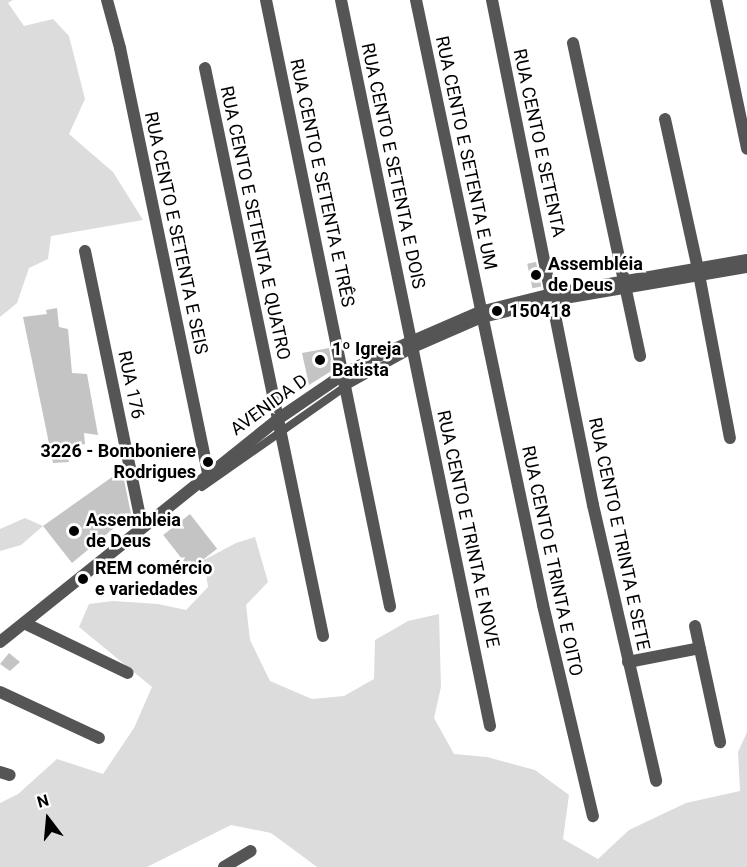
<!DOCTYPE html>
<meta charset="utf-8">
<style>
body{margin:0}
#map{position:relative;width:747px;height:867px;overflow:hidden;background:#fff;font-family:Roboto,sans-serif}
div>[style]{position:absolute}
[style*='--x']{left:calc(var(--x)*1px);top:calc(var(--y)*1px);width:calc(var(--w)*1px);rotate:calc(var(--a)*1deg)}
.green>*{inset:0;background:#dcdcdc}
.building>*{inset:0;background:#c4c4c4;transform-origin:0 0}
.pedestrian>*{height:8px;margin:-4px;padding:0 4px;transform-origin:4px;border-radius:4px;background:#555}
.minor>*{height:12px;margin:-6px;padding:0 6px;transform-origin:6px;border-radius:6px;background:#555}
.tertiary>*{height:12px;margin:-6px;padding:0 6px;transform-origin:6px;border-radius:6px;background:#555}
.dots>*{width:16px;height:16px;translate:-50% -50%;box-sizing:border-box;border:3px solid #fff;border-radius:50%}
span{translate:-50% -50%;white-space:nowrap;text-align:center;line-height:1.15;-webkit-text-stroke:5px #fff;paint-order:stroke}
.street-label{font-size:18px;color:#000}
.poi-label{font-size:18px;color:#000;font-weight:700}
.left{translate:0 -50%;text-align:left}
.right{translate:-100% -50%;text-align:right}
.north{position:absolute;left:18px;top:789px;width:60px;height:60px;-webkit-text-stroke:4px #fff;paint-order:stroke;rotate:344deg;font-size:16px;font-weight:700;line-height:24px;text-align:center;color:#000}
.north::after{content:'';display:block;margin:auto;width:21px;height:27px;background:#000;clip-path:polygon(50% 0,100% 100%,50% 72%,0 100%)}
</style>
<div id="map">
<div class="green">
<div style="clip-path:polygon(0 0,13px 0,8px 3px,24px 26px,53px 19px,69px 36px,85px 99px,69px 134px,113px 172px,143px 220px,51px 236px,48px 259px,29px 268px,17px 303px,0 317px)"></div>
<div style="clip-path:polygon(25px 518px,43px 526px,21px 545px,0 551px,0 529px)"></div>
<div style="clip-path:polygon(255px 537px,268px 582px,246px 605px,250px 640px,270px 681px,312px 699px,344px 696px,374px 679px,375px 640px,408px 621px,439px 614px,441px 687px,434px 718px,454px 754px,487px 757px,535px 770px,569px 795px,563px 839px,598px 859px,629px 830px,686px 803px,740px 791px,738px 752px,747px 732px,747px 867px,317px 867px,271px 833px,231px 825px,147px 867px,0 867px,0 803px,18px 794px,57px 759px,103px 774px,134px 728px,152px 687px,79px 627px,89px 604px,113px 601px,158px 604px,186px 610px,208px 587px,204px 560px,236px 543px)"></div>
</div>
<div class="building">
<div style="left:536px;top:262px;width:25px;height:9px;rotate:78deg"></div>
<div style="clip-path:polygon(57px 308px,59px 327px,68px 329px,72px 373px,87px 374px,98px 435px,84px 433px,85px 444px,66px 447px,69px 462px,53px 463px,23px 317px,47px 314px,46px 310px)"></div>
<div style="clip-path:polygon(329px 348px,333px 370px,309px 385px,302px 353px)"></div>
<div style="clip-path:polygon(122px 470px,131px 514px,72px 563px,43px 526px)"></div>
<div style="left:190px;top:514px;width:44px;height:34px;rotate:52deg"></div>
<div style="clip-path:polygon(9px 653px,20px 662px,10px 671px,0 664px)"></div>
</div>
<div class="pedestrian">
<div style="--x:202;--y:487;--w:176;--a:-35"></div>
<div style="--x:346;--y:386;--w:77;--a:-28.9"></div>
<div style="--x:413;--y:349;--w:75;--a:-23.5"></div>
<div style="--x:482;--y:319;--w:73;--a:-13.5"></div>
<div style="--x:553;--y:302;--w:197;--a:-9.7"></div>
</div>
<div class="minor">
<div style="--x:107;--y:0;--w:50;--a:74.8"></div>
<div style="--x:120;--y:48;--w:434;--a:78.3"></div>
<div style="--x:266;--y:0;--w:619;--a:78.44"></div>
<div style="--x:341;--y:0;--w:741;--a:78.4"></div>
<div style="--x:416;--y:0;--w:618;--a:78.14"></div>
<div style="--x:543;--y:605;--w:217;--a:76.7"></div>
<div style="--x:492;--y:0;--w:515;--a:78.69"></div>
<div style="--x:593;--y:505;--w:283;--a:77.1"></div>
<div style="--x:716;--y:0;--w:152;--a:78.2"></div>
<div style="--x:573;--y:43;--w:320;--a:77.9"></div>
<div style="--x:205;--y:68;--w:580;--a:78.26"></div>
<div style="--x:665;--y:119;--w:154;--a:77.6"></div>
<div style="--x:698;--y:269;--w:172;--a:79.3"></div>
<div style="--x:85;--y:251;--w:282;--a:78.3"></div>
<div style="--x:24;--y:623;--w:115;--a:25.7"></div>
<div style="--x:695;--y:626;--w:119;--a:77.8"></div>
<div style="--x:628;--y:662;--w:73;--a:-11"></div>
<div style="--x:0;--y:692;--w:109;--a:24.9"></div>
<div style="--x:0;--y:772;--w:10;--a:17"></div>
<div style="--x:224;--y:867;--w:31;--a:-31"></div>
</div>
<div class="tertiary">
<div style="--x:0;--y:642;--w:356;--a:-38.7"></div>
<div style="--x:278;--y:419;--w:80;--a:-34.3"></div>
<div style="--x:344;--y:374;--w:36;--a:-28"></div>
<div style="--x:376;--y:357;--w:113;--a:-23.4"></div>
<div style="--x:480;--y:312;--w:74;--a:-14"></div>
<div style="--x:552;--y:294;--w:198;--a:-9.9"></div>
</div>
<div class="dots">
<div style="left:536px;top:275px;background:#000"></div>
<div style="left:497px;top:311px;background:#000"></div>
<div style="left:320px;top:360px;background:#000"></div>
<div style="left:208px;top:462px;background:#000"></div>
<div style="left:74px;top:531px;background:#000"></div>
<div style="left:83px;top:579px;background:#000"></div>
</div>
<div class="street-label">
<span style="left:539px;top:143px;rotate:78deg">RUA CENTO E SETENTA</span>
<span style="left:466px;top:153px;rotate:78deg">RUA CENTO E SETENTA E UM</span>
<span style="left:393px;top:166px;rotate:78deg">RUA CENTO E SETENTA E DOIS</span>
<span style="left:322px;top:183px;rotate:78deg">RUA CENTO E SETENTA E TRÊS</span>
<span style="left:255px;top:223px;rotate:78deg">RUA CENTO E SETENTA E QUATRO</span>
<span style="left:176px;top:233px;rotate:78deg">RUA CENTO E SETENTA E SEIS</span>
<span style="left:131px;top:385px;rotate:78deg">RUA 176</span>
<span style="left:269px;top:405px;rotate:-36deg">AVENIDA D</span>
<span style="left:468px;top:529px;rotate:78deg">RUA CENTO E TRINTA E NOVE</span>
<span style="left:619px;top:534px;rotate:78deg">RUA CENTO E TRINTA E SETE</span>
<span style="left:552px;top:561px;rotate:78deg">RUA CENTO E TRINTA E OITO</span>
</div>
<div class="poi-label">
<span class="left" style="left:548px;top:275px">Assembléia<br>de Deus</span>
<span class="left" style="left:509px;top:311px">150418</span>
<span class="left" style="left:332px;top:360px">1º Igreja<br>Batista</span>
<span class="right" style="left:196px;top:462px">3226 - Bomboniere<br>Rodrigues</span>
<span class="left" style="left:86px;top:531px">Assembleia<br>de Deus</span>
<span class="left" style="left:95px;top:579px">REM comércio<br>e variedades</span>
</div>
<div class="north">N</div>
</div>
